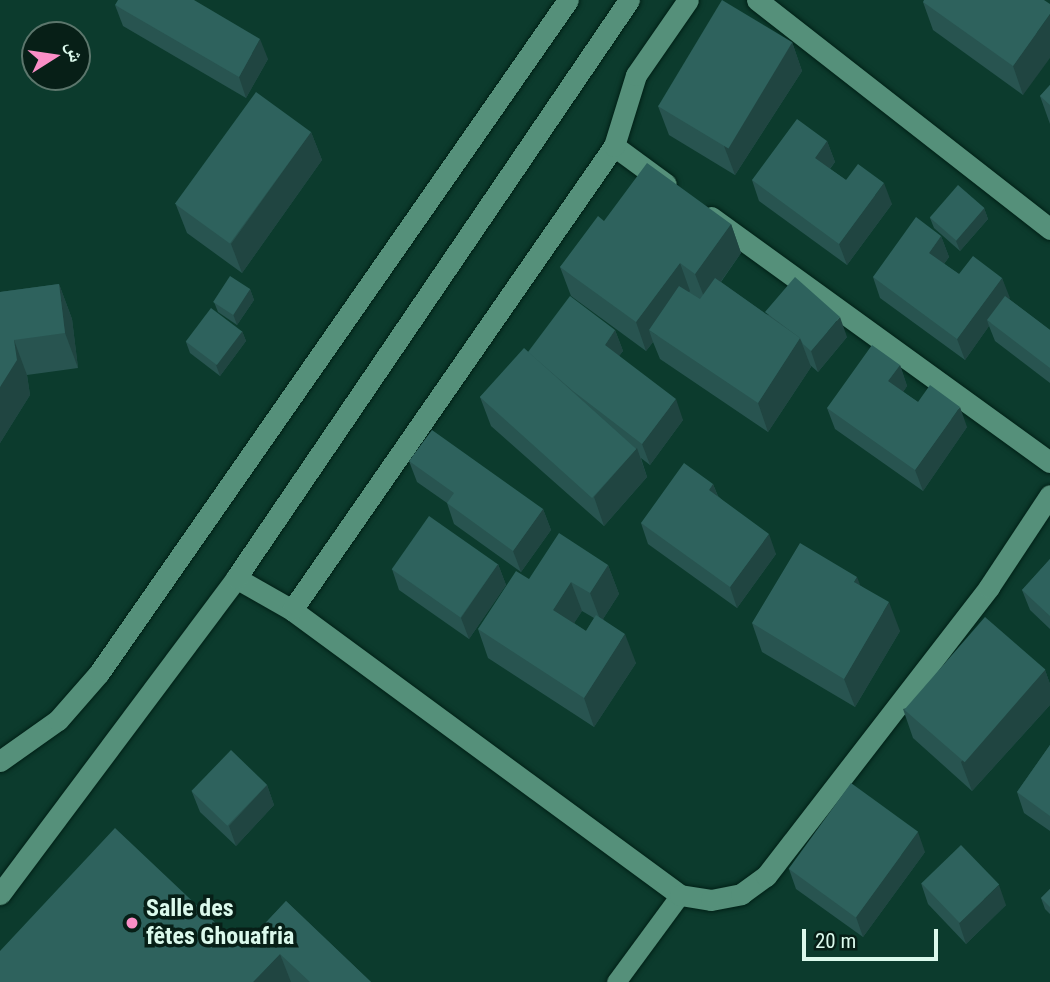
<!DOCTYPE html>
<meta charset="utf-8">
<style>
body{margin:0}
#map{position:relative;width:1050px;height:982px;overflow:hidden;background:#0c3b2d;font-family:"Roboto Condensed","Noto Naskh Arabic",sans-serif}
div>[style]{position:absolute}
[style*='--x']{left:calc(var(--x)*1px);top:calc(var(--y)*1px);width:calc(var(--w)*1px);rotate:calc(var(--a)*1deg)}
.roads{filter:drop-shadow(0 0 2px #012016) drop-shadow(0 0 2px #012016)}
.lane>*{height:19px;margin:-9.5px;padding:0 9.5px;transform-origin:9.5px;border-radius:9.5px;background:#55907a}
.street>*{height:21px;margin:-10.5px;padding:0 10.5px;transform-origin:10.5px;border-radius:10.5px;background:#55907a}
.secondary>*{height:21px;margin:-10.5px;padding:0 10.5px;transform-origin:10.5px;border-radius:10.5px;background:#55907a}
.wall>*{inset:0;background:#285450}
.shaded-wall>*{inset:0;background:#204541}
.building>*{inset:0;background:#2e625d;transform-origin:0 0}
.dots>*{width:19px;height:19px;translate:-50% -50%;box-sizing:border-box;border:4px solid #071f17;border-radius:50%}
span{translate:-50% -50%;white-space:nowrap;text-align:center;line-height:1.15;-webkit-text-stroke:7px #071f17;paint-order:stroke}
.poi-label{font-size:24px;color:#dbf9ec;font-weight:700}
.left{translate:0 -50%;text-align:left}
.north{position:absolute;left:21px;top:21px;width:70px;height:70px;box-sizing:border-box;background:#071f17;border:2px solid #5c766c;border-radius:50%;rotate:78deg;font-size:19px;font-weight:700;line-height:28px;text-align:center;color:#dbf9ec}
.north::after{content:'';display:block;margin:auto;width:24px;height:32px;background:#fa8fc7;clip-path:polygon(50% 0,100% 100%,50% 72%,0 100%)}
.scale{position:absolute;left:802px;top:929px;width:136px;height:32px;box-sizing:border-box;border:4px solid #dbf9ec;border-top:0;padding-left:9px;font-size:21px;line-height:24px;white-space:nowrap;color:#dbf9ec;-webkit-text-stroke:5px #071f17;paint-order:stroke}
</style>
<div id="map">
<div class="roads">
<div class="lane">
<div style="--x:616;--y:982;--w:108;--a:-53.7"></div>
</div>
<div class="street">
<div style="--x:757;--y:0;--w:372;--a:38"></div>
<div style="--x:614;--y:146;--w:64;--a:36.2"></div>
<div style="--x:711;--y:217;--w:418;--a:35.9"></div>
<div style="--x:236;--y:578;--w:64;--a:29.7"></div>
<div style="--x:292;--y:610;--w:481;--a:36.3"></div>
<div style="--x:680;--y:895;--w:31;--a:9"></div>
<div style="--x:711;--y:900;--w:31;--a:-11"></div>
<div style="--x:741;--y:894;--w:31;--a:-36"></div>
<div style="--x:766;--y:876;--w:365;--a:-52.3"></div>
<div style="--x:989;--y:587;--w:110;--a:-56.5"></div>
<div style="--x:292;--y:610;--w:565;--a:-55.24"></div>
<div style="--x:614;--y:146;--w:74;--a:-72.8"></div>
<div style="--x:636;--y:75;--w:91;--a:-55.3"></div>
</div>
<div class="secondary">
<div style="--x:0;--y:761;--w:71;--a:-35.3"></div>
<div style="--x:58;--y:720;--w:62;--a:-48.9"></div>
<div style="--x:99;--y:673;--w:820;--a:-55.13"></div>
<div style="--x:0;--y:894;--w:394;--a:-53.2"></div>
<div style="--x:236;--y:578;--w:699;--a:-55.79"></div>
</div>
</div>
<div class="wall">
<div style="clip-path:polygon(1044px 0,1023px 95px,933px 30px,923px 2px)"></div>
<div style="clip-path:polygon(115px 5px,268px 59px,246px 98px,123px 26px)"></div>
<div style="clip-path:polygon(792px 42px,802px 71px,735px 175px,669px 135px,658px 106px)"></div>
<div style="clip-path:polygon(1050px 85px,1050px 124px,1040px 96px)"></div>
<div style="clip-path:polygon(311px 132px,322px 160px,242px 273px,187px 233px,176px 205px)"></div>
<div style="clip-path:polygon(827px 141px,835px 162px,830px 169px,846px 180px,892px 204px,847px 265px,759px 201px,752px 180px)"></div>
<div style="clip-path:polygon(984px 208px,988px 219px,960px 251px,934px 228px,930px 218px)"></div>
<div style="clip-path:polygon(604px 221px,731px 224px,741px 253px,721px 282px,766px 314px,847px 337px,818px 372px,810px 365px,811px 367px,768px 432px,660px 359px,653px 342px,646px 351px,571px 296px,560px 267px)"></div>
<div style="clip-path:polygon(941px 236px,949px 257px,944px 264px,959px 274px,1002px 278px,1009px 299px,1050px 330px,1050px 383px,995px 341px,989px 326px,965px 360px,880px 298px,873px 277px)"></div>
<div style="clip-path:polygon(59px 284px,72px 319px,78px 368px,27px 375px,30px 395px,0 443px,0 292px)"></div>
<div style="clip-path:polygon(250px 289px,254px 300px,237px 325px,218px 312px,214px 302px)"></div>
<div style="clip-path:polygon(615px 330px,623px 351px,619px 356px,683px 420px,650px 465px,641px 458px,647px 477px,604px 526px,491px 426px,480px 397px,528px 352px)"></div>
<div style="clip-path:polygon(242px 331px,246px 341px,220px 376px,190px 353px,186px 342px)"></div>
<div style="clip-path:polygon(900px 365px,907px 386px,903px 392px,918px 402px,967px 427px,923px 491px,835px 429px,827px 408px)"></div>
<div style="clip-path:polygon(409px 461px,543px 509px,551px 530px,521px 572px,454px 524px,447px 503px,417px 482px)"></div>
<div style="clip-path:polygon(713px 484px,718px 496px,776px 554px,737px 608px,648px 544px,641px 523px)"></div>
<div style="clip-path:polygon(1050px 559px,1050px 629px,1030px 610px,1022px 590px)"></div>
<div style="clip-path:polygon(498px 564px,506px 585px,469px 639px,399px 590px,392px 569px)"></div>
<div style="clip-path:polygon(evenodd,608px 565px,619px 594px,603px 619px,636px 663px,594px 727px,488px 658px,478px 629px,529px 579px,608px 565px,582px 611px,594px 618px,586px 631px,574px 623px,582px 611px)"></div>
<div style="clip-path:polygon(861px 586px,900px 631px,855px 707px,762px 652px,752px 623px)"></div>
<div style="clip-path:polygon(1045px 670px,1050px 684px,1050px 705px,972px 791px,913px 738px,903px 709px)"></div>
<div style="clip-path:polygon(1050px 745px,1050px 831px,1024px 813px,1017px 792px)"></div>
<div style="clip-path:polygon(267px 785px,274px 805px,236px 846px,200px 812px,192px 792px)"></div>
<div style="clip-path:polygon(925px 852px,863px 937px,796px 889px,789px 869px)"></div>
<div style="clip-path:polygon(921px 883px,1006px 905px,966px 944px,928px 904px)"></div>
<div style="clip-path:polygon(1050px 889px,1050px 914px,1045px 909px,1041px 898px)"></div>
<div style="clip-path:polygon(286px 901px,371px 982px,0 982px,242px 948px)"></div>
</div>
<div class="shaded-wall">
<div style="clip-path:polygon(1050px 14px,1050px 58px,1023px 95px,1013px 66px)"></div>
<div style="clip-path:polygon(260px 39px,268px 59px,246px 98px,239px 77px)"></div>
<div style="clip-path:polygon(792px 42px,802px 71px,735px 175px,724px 146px)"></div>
<div style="clip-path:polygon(311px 132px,322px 160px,242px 273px,231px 244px)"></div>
<div style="clip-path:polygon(827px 141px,835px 162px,822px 178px,815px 158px)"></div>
<div style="clip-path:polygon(884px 183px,892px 204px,847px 265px,839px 244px)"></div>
<div style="clip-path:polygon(984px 208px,988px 219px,960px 251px,956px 241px)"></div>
<div style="clip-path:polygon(731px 224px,741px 253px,706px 302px,695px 274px)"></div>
<div style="clip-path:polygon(941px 236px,949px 257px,937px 273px,929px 253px)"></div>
<div style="clip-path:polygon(680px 263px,690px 291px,658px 336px,649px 330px,653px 342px,646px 351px,636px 322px)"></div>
<div style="clip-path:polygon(1002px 278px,1010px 298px,991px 323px,987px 320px,989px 326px,965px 360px,957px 339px)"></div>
<div style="clip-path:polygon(59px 284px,72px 319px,78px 368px,65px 333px)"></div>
<div style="clip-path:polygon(250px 289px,254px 300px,237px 325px,233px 314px)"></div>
<div style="clip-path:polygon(840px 317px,847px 337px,818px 372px,811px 351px)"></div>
<div style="clip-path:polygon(615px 330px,623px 351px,612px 365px,605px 345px)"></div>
<div style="clip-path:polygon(242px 331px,246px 341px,220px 376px,216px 365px)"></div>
<div style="clip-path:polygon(800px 338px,811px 367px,768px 432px,758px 403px)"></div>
<div style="clip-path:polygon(14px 340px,27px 375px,30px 395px,0 443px,0 387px)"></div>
<div style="clip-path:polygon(900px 365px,907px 386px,896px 402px,888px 381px)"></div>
<div style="clip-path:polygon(676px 399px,683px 420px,650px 465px,642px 444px)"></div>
<div style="clip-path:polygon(960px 407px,967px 427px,923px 491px,915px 470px)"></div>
<div style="clip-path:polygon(637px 448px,647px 477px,604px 526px,594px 497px)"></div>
<div style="clip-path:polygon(713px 484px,721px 505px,709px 490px)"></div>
<div style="clip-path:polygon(543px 509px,551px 530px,521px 572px,513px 551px)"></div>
<div style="clip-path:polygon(769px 534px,776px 554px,737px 608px,730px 587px)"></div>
<div style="clip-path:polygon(498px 564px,506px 585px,469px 639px,461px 618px)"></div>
<div style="clip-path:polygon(608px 565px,619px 594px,601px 622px,590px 593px)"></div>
<div style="clip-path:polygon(857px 577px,868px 605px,854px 582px)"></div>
<div style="clip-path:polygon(571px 582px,582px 611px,564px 639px,553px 610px)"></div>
<div style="clip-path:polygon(889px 602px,900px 631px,855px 707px,844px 679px)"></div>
<div style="clip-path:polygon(625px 634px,636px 663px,594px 727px,584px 698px)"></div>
<div style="clip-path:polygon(1045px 670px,1050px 684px,1050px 705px,972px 791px,961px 762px)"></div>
<div style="clip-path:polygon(267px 785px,274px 805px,236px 846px,229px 826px)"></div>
<div style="clip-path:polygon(918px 832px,925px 852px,863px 937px,856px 917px)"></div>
<div style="clip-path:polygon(999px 885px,1006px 905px,966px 944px,959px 923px)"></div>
<div style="clip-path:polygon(280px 954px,291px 982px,253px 982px)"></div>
</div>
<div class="building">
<div style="clip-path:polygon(118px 0,194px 0,260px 39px,239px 77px,115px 5px)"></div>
<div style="left:722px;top:0;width:82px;height:124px;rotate:31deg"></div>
<div style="clip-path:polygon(924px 0,1044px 0,1050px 4px,1050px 14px,1013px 66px,923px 2px)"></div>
<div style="clip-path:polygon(1050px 85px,1050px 105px,1040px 96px)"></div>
<div style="left:256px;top:92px;width:68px;height:138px;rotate:36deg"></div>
<div style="clip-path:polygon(797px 119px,827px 141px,815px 158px,846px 180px,858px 164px,884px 183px,839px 244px,752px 180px)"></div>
<div style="clip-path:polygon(647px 163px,731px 224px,695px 274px,680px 263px,636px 322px,560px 267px,598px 216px,604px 221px)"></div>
<div style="left:958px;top:185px;width:35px;height:43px;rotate:41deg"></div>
<div style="clip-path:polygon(916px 217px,941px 236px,929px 253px,959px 274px,973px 256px,1002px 278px,957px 339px,873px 277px)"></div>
<div style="left:230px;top:276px;width:24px;height:31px;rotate:33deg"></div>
<div style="clip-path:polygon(795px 277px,840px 317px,811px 351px,803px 344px,800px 338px,765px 312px)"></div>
<div style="clip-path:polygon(715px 278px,800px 338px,758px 403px,649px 330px,679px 286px,700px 299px)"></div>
<div style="clip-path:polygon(59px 284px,65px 333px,14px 340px,17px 360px,0 387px,0 292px)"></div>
<div style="clip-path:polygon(570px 296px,615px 330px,605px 345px,676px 399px,642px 444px,573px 391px,528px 352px)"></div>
<div style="clip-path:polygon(1005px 296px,1050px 330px,1050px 368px,987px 320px)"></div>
<div style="left:211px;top:308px;width:39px;height:42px;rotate:37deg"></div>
<div style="clip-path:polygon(872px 345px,900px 365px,888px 381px,918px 402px,930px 385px,960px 407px,915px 470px,827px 408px)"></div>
<div style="left:524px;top:348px;width:151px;height:66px;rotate:42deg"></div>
<div style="clip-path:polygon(432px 430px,543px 509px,513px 551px,447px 503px,454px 493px,409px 461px)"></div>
<div style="clip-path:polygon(684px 463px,713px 484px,709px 490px,769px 534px,730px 587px,641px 523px)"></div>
<div style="left:429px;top:516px;width:84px;height:65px;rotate:35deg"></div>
<div style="clip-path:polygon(559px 533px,608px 565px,590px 593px,571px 582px,553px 610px,586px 631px,596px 615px,625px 634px,584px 698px,478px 629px,516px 571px,529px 579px)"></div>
<div style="clip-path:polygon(800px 543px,857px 577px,854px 582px,889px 602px,844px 679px,752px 623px)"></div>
<div style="clip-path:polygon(1050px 559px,1050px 616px,1022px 590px)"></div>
<div style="left:985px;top:617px;width:80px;height:123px;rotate:41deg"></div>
<div style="clip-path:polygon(1050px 745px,1050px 816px,1017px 792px)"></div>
<div style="left:231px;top:750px;width:50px;height:57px;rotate:44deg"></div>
<div style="left:851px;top:783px;width:83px;height:106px;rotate:36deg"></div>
<div style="clip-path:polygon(115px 828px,242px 948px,286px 901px,371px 982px,310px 982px,280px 954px,253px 982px,0 982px,0 951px)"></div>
<div style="left:961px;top:845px;width:55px;height:55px;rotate:46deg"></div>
<div style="clip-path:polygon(1050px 889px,1050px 907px,1041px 898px)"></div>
</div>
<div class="dots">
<div style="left:132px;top:923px;background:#fa8fc7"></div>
</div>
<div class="poi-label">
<span class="left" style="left:146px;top:923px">Salle des<br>fêtes Ghouafria</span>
</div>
<div class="north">ش</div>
<div class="scale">20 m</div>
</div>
